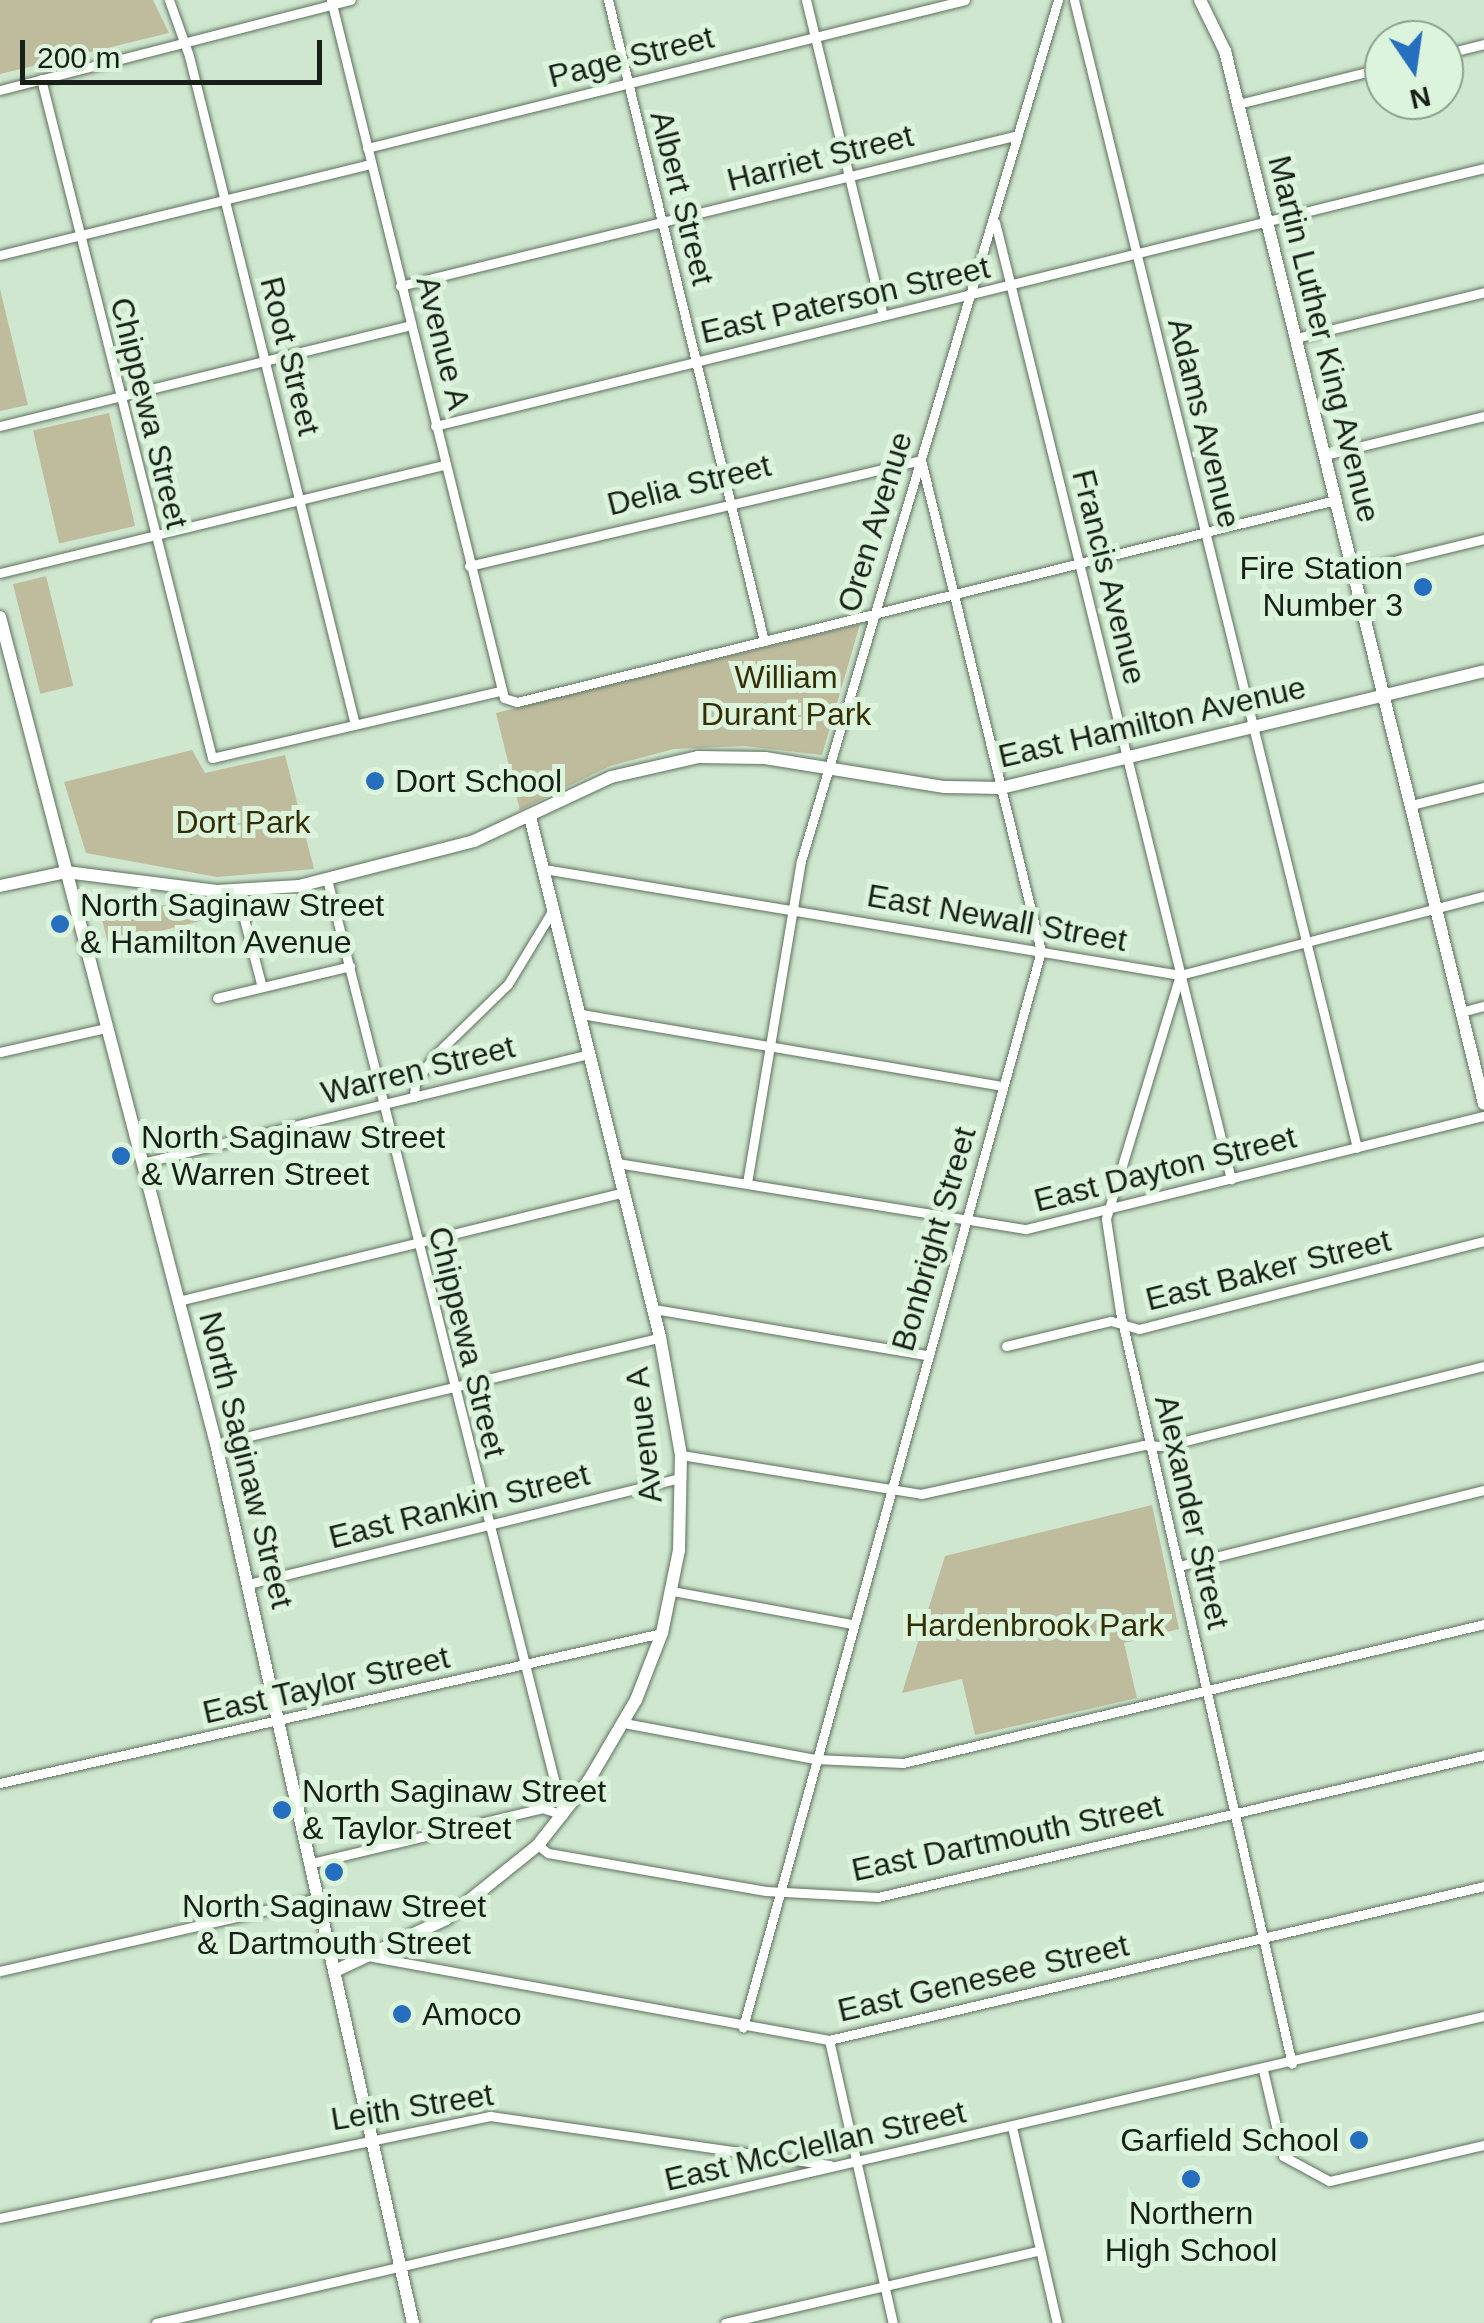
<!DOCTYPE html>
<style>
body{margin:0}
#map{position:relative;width:1484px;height:2323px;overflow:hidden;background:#cfe6cf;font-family:Helvetica,sans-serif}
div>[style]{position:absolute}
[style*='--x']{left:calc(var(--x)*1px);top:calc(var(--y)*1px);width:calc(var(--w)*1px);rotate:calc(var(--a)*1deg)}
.green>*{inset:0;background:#bfbc9e;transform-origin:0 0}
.roads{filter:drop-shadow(0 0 2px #5d725d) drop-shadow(0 0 2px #5d725d)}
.street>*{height:9px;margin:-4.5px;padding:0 4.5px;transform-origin:4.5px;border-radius:4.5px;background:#fff}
.secondary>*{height:12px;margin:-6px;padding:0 6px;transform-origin:6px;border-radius:6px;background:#fff}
.dots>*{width:28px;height:28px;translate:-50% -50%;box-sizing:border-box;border:5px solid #dcf4dc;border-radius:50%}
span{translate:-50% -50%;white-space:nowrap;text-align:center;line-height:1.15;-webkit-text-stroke:10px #dcf4dc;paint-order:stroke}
.street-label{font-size:32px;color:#172017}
.poi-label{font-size:32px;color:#172017}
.right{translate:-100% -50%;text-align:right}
.left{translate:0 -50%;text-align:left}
.park-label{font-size:32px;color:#352f06}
.north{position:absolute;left:1364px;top:20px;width:100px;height:100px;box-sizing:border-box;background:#dcf4dc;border:2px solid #8d9f8d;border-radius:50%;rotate:167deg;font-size:28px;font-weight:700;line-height:40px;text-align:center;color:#172017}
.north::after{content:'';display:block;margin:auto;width:35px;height:45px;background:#266ebe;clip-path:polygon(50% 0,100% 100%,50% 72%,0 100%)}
.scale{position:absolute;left:20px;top:40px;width:302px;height:45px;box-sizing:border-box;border:5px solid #172017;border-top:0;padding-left:12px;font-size:30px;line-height:35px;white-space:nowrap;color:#172017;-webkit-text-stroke:8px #dcf4dc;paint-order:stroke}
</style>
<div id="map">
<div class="green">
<div style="clip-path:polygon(0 0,153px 0,169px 33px,0 74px)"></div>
<div style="clip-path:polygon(0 289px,28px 405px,0 411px)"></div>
<div style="left:109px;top:413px;width:116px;height:78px;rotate:77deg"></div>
<div style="left:46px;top:576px;width:113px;height:34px;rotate:76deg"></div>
<div style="clip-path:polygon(860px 624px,822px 755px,745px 746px,674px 749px,610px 766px,520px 810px,496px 713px)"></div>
<div style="clip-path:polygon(192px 750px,205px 773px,285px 755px,314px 869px,217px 877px,86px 853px,64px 782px)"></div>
<div style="clip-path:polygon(117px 901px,228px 911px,229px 914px,108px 944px,99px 907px)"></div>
<div style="clip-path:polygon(1152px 1505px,1179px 1629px,1124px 1643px,1137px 1698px,975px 1735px,962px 1679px,902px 1693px,945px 1556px)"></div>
</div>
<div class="roads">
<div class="street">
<div style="--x:169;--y:0;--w:59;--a:70.3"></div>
<div style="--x:189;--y:56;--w:689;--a:76.06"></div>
<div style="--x:331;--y:0;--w:719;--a:76.08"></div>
<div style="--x:504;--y:698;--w:14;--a:17"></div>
<div style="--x:517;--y:702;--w:844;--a:-13.86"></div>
<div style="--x:608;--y:0;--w:660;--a:76.32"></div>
<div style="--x:806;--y:0;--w:324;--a:76.3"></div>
<div style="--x:1074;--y:0;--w:1182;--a:76.15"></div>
<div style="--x:1444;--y:54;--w:41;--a:-14"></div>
<div style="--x:41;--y:79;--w:700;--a:75.86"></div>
<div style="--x:212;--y:758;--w:296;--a:-13.1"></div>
<div style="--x:0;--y:90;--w:362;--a:-14.4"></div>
<div style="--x:1238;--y:104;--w:150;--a:-13.9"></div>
<div style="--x:367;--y:148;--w:616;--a:-13.9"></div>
<div style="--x:995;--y:222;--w:986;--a:76.15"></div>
<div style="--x:0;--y:255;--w:382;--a:-13.8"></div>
<div style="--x:400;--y:286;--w:636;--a:-13.73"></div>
<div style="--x:1296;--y:338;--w:194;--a:-13.7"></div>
<div style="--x:0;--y:426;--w:422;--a:-13.8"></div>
<div style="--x:435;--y:426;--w:1080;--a:-13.82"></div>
<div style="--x:1325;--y:455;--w:164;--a:-13.8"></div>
<div style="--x:469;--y:566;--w:464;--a:-13.2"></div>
<div style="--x:921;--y:460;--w:505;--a:76.27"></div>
<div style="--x:1041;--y:951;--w:1117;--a:105.48"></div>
<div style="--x:1353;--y:571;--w:135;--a:-13.7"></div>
<div style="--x:0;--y:573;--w:457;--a:-13.7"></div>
<div style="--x:1411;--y:805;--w:75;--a:-13.9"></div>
<div style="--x:544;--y:869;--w:645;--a:9.46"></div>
<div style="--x:1180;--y:975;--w:314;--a:-14.6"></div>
<div style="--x:327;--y:879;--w:965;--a:75.85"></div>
<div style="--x:237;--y:892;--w:98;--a:75.3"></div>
<div style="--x:1180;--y:975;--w:255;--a:106.9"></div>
<div style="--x:1106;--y:1219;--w:94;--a:81.4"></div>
<div style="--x:1120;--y:1312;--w:771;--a:77.12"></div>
<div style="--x:217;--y:998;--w:137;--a:-13.5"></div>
<div style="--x:1461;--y:1012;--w:24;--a:-15"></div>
<div style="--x:581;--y:1014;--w:428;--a:9.7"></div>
<div style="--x:0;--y:1052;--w:109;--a:-12.8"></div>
<div style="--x:414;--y:1097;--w:14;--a:-86"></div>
<div style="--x:415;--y:1083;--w:32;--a:-55"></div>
<div style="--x:433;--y:1057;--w:105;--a:-44.2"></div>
<div style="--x:508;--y:984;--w:89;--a:-58.8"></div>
<div style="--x:142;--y:1163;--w:461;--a:-13.7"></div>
<div style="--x:617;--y:1163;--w:414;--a:9.2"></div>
<div style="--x:1026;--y:1229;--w:472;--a:-13.9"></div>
<div style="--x:747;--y:1183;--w:326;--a:-80.5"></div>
<div style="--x:801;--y:861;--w:899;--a:-73.38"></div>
<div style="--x:178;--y:1301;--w:459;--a:-13.7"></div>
<div style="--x:654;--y:1309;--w:277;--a:9.6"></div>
<div style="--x:1006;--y:1346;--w:108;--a:-13.4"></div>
<div style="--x:1111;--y:1321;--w:29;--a:16"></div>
<div style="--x:1139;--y:1329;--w:356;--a:-14.3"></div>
<div style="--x:216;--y:1444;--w:457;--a:-13.5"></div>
<div style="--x:681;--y:1455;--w:243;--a:9.2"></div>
<div style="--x:921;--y:1494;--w:227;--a:-12.4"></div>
<div style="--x:1143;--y:1445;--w:22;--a:3"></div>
<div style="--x:1165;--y:1446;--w:329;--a:-14.1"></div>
<div style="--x:1179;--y:1566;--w:314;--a:-14"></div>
<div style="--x:248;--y:1584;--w:446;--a:-13.8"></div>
<div style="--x:672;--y:1591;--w:183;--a:10.4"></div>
<div style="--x:624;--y:1723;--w:194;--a:10.7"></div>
<div style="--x:815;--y:1759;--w:88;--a:2.6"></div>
<div style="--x:903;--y:1763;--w:597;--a:-13.45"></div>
<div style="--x:0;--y:1783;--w:679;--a:-12.77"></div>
<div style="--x:538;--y:1845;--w:13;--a:39"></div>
<div style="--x:548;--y:1853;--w:221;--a:9.9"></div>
<div style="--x:766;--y:1891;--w:112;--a:3.1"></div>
<div style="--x:878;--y:1897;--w:622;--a:-13.19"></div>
<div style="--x:312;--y:1863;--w:236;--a:-13.4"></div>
<div style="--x:542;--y:1808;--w:22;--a:18"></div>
<div style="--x:372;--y:1957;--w:464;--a:10.3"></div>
<div style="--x:829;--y:2040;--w:673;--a:-13.23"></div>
<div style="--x:0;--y:1971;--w:327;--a:-12.9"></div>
<div style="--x:829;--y:2040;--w:290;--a:77.3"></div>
<div style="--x:1263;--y:2070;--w:88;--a:76.9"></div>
<div style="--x:1283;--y:2156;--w:52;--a:28.5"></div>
<div style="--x:1329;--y:2181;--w:159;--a:-13.1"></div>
<div style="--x:1012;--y:2127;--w:201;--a:77.1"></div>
<div style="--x:0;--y:2218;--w:501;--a:-11.76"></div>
<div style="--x:490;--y:2116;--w:343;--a:8.2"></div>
<div style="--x:156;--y:2323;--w:1363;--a:-13.02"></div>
<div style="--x:725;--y:2323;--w:323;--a:-13"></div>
</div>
<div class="secondary">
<div style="--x:1200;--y:0;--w:57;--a:63.9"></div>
<div style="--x:1225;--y:51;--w:1084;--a:76.18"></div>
<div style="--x:0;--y:617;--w:855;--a:75.36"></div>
<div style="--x:216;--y:1444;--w:901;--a:77.37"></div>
<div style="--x:0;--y:886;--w:67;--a:-12"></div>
<div style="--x:66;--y:872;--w:152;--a:7.2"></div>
<div style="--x:217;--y:891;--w:82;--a:-3.5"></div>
<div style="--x:299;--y:886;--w:181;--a:-14.4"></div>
<div style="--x:474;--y:841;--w:151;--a:-25"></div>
<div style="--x:611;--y:777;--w:89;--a:-12.9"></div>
<div style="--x:698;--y:757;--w:67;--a:0.9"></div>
<div style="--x:765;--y:758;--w:182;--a:9.2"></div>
<div style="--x:945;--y:787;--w:56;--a:1"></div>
<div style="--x:1001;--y:788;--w:497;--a:-13.6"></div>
<div style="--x:335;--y:1971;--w:123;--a:-25.1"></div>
<div style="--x:446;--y:1919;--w:118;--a:-38.8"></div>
<div style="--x:538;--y:1845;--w:83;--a:-51.9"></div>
<div style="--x:589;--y:1780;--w:93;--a:-59.6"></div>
<div style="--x:636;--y:1700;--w:72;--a:-68.8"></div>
<div style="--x:662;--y:1633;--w:85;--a:-78.4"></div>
<div style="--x:679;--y:1550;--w:95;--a:-88.8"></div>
<div style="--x:681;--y:1455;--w:120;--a:-100.1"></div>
<div style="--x:660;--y:1337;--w:536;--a:-104.04"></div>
</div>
</div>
<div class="dots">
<div style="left:1423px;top:587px;background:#266ebe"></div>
<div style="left:375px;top:781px;background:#266ebe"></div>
<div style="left:60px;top:924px;background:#266ebe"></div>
<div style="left:121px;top:1156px;background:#266ebe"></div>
<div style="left:282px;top:1810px;background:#266ebe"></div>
<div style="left:334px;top:1872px;background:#266ebe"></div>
<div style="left:402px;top:2014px;background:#266ebe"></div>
<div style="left:1359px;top:2140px;background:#266ebe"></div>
<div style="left:1191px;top:2179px;background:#266ebe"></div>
</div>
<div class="street-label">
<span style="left:631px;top:57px;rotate:-14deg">Page Street</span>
<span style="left:820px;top:158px;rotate:-14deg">Harriet Street</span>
<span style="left:682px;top:198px;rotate:76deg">Albert Street</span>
<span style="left:845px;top:300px;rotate:-13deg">East Paterson Street</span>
<span style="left:1324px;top:339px;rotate:76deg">Martin Luther King Avenue</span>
<span style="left:443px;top:343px;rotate:76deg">Avenue A</span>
<span style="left:290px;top:356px;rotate:76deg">Root Street</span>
<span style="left:149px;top:413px;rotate:76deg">Chippewa Street</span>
<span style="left:1204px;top:423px;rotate:76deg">Adams Avenue</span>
<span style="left:689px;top:485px;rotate:-14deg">Delia Street</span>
<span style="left:875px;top:522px;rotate:-73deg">Oren Avenue</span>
<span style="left:1109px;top:577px;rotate:76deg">Francis Avenue</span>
<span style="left:1152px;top:722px;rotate:-13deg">East Hamilton Avenue</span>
<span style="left:997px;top:918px;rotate:10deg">East Newall Street</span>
<span style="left:418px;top:1070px;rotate:-14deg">Warren Street</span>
<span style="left:1165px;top:1169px;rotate:-14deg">East Dayton Street</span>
<span style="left:934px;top:1239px;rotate:-74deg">Bonbright Street</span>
<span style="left:1268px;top:1270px;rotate:-14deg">East Baker Street</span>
<span style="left:467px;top:1342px;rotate:76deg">Chippewa Street</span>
<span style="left:644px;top:1435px;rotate:-96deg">Avenue A</span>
<span style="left:246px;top:1460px;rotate:76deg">North Saginaw Street</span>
<span style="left:459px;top:1506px;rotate:-14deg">East Rankin Street</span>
<span style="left:1192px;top:1512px;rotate:77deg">Alexander Street</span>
<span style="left:326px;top:1685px;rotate:-13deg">East Taylor Street</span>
<span style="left:1007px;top:1838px;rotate:-12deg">East Dartmouth Street</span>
<span style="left:983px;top:1978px;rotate:-13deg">East Genesee Street</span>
<span style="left:412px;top:2107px;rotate:-9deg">Leith Street</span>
<span style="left:815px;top:2146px;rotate:-13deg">East McClellan Street</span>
</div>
<div class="poi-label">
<span class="right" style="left:1403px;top:587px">Fire Station<br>Number 3</span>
<span class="left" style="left:395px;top:781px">Dort School</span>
<span class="left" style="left:80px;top:924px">North Saginaw Street<br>&amp; Hamilton Avenue</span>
<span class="left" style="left:141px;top:1156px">North Saginaw Street<br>&amp; Warren Street</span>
<span class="left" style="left:302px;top:1810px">North Saginaw Street<br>&amp; Taylor Street</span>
<span style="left:334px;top:1925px">North Saginaw Street<br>&amp; Dartmouth Street</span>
<span class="left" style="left:422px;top:2014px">Amoco</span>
<span class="right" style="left:1339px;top:2140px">Garfield School</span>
<span style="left:1191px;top:2232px">Northern<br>High School</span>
</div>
<div class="park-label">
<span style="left:786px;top:696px">William<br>Durant Park</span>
<span style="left:243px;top:822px">Dort Park</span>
<span style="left:1035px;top:1625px">Hardenbrook Park</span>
</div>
<div class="north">N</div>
<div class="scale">200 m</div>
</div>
